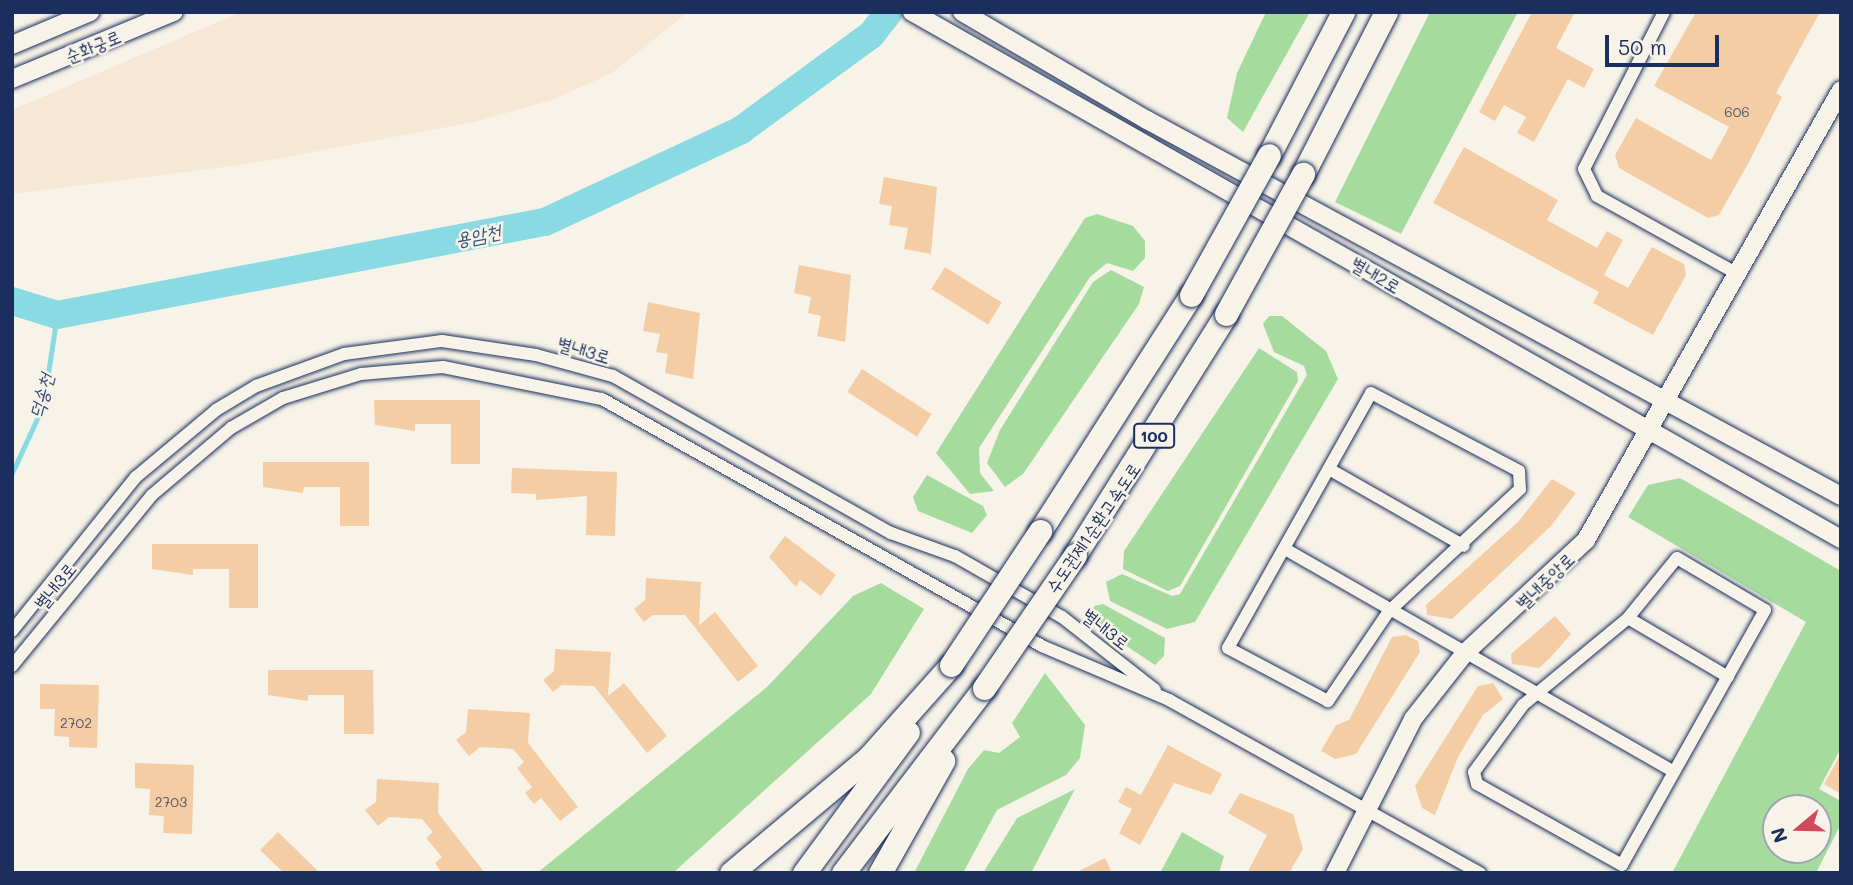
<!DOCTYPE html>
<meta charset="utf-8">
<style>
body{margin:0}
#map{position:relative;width:1853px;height:885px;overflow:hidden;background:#f7f3e8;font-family:Mali,"Poor Story",sans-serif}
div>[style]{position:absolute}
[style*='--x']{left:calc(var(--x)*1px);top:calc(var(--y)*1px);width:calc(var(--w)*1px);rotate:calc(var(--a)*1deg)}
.built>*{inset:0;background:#f6e8d4}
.green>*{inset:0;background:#a6db9e}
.stream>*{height:4.5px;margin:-2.25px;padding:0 2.25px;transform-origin:2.25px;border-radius:2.25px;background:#89dae3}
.river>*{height:28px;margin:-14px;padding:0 14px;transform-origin:14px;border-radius:14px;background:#89dae3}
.building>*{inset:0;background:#f5cda4;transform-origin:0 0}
.roads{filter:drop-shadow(0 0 2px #1b2f5e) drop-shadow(0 0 2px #1b2f5e)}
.street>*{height:12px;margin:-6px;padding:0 6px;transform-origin:6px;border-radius:6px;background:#f7f3e8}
.secondary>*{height:18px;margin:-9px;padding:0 9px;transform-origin:9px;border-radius:9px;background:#f7f3e8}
.highway>*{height:23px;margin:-11.5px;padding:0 11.5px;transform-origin:11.5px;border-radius:11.5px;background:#f7f3e8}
.bridges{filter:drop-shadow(0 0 2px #1b2f5e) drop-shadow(0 0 2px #1b2f5e)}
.highway-bridge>*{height:23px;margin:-11.5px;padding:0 11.5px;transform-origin:11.5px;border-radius:11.5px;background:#f7f3e8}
span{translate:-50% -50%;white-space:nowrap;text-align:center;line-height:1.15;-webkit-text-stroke:5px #f7f3e8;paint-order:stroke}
.number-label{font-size:14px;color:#525670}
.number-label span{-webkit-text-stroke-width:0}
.shield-label span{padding:2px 5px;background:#f7f3e8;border:2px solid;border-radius:5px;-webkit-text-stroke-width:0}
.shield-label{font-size:16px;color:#1b2f5e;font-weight:700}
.street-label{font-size:18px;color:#1b2f5e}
.water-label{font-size:19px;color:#315179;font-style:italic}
.frame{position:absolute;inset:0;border:14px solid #1b2f5e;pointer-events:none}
.north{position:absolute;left:1762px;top:794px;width:70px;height:70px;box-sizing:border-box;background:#f7f3e8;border:2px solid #9fa5b1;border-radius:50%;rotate:251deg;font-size:19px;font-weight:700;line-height:28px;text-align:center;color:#1b2f5e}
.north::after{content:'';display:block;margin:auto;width:24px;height:32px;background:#d1495b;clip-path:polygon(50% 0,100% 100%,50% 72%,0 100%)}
.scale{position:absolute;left:1605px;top:35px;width:114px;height:32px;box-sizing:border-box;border:4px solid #1b2f5e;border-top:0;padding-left:9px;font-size:21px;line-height:24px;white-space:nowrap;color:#1b2f5e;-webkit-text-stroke:5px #f7f3e8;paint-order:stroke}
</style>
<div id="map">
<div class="built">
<div style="clip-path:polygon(241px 12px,688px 12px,612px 73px,552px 100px,474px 122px,248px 164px,12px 194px,12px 110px)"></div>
</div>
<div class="green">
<div style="clip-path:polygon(1266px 12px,1310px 12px,1243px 132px,1227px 118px,1237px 73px)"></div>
<div style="clip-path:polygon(1430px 12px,1518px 12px,1401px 234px,1335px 202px)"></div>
<div style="clip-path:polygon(1097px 214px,1133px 226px,1145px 241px,1145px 258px,1133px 271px,1107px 263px,1090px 277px,979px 448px,980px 473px,994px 491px,970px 494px,936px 453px,1085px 218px)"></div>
<div style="clip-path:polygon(1111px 270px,1144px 287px,1139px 304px,1023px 474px,1005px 487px,987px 463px,1000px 430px,1093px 282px)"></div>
<div style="clip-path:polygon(1269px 316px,1282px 316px,1326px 351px,1338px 379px,1195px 622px,1167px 629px,1110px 601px,1106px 582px,1122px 574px,1172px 596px,1180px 594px,1307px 375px,1304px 366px,1274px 352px,1263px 324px)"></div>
<div style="clip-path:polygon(1259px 348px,1297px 372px,1298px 381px,1180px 586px,1168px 591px,1123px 569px,1124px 551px)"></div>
<div style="clip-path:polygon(927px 475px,983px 506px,987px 515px,972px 533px,918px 511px,913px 497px)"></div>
<div style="clip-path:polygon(evenodd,1680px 478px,1841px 571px,1841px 748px,1819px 789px,1841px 801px,1841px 824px,1816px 873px,1672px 873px,1806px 622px,1628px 517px,1648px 485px,1680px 478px,1776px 808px,1818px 808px,1818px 850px,1776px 850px,1776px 808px)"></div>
<div style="clip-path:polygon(881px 583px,924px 609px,871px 694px,673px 873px,537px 873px,767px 687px,853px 596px)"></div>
<div style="clip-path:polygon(1103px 604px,1165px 638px,1164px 656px,1155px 665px,1089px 621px,1094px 606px)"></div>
<div style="clip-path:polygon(1045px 673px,1085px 725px,1080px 758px,1066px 775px,997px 810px,963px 873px,914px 873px,968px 769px,984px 750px,999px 753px,1020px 737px,1012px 723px)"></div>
<div style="clip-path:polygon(1075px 789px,1031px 873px,983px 873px,1017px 818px)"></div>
<div style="clip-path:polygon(1182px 832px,1224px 856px,1219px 873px,1160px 873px)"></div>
</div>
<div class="stream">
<div style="--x:12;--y:473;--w:74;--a:-65.2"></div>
<div style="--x:43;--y:406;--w:92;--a:-81.3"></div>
</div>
<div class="river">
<div style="--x:12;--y:301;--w:47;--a:17.3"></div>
<div style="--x:57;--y:315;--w:497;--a:-10.8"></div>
<div style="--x:545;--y:222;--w:217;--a:-25.1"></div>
<div style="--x:741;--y:130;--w:161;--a:-36.2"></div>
<div style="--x:871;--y:35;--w:29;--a:-52"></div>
</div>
<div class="building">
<div style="clip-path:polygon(1532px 12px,1575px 12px,1556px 48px,1594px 69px,1584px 88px,1568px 79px,1534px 142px,1517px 133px,1526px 117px,1504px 105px,1495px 121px,1479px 112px)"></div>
<div style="clip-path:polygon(1696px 12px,1820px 12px,1776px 93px,1782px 97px,1749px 162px,1719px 215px,1708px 218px,1619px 168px,1615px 155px,1636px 118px,1711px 160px,1729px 127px,1654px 86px)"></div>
<div style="clip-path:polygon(1464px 147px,1558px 200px,1547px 220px,1597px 248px,1607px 231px,1623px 240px,1604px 275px,1628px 288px,1652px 247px,1684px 264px,1686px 275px,1653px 335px,1593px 303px,1599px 292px,1433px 203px)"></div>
<div style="clip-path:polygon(884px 177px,937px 187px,931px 254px,904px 249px,908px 228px,889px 225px,892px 206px,879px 204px)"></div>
<div style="clip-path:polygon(799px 265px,851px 275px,845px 342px,817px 336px,821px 316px,808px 313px,811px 297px,794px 293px)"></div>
<div style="left:945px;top:267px;width:67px;height:26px;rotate:32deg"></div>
<div style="clip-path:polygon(648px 302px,700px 313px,693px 379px,665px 373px,668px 354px,656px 352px,660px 334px,643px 331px)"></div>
<div style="left:862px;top:369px;width:83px;height:27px;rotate:33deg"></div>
<div style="clip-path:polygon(374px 400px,480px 400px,480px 464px,451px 464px,451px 424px,415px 424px,415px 431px,375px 425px)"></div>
<div style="clip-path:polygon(263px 462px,369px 462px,369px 526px,340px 526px,340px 487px,304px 487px,303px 493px,263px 487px)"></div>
<div style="clip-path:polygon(512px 468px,617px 472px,615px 536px,586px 535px,587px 496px,536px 500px,536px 494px,511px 493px)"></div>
<div style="clip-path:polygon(1552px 479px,1576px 493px,1551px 526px,1452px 619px,1427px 615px,1426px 605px,1518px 522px)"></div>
<div style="clip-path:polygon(785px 536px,836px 575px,821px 596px,800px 580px,796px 587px,769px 557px)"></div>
<div style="clip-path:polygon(152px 544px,258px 544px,258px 608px,229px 608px,229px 569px,193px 569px,193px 575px,152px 569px)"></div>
<div style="clip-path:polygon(646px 578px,701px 582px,699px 625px,715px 612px,758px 666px,738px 682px,685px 615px,653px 615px,644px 622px,634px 609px,645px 600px)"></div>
<div style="clip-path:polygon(1555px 616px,1571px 634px,1550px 658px,1539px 668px,1512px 664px,1511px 654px)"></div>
<div style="clip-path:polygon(1406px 635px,1418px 641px,1420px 652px,1356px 754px,1335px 759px,1321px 751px,1336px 725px,1349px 720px,1392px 637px)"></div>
<div style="clip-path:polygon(555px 649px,611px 652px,608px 696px,624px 683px,667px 736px,647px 753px,594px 686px,562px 685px,553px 692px,543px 680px,554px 671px)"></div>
<div style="clip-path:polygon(268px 670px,373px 670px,374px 734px,344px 734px,344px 695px,308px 695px,308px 701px,268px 695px)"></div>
<div style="clip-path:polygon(1493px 683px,1503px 699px,1483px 715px,1458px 757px,1435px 815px,1422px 808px,1415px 786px,1478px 686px)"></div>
<div style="clip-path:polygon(40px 684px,99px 685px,97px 748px,69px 747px,69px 737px,54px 736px,55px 709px,40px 709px)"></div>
<div style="clip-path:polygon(468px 709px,530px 713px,528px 743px,578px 807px,560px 821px,541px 798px,534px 804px,525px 793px,532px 787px,517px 768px,524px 762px,513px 749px,480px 747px,469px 756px,456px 740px,466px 732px)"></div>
<div style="clip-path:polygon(1168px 745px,1222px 774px,1211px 795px,1174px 783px,1140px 845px,1119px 833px,1132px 809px,1118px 802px,1126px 787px,1141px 795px)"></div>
<div style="clip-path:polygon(1841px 754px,1841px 794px,1824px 784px)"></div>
<div style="clip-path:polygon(135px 763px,194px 765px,192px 834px,163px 833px,164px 816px,149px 815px,150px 789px,135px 788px)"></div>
<div style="clip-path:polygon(377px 779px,439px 783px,438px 813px,485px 873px,442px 873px,435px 863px,442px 857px,426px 838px,433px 832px,422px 819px,389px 817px,378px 826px,365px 810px,376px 802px)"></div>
<div style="clip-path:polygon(1240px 793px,1293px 814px,1303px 849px,1289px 873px,1247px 873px,1267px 835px,1228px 813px)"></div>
<div style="clip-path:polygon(278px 832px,320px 873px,284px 873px,260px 850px)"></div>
<div style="clip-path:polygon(1105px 858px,1112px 873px,1075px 873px)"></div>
</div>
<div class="roads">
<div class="street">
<div style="--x:1664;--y:12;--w:176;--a:117"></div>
<div style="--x:1584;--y:169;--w:30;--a:64"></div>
<div style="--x:1597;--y:196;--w:161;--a:29"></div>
<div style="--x:1371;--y:393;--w:167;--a:27.8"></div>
<div style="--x:1519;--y:471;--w:18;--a:87"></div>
<div style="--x:1520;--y:489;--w:179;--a:137"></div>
<div style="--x:1389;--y:611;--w:109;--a:124.1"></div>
<div style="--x:1328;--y:701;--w:113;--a:-152.1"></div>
<div style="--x:1228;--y:648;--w:292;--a:-60.7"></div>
<div style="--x:1329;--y:469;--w:155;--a:29.7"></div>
<div style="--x:1285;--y:549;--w:448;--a:29.8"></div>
<div style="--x:1677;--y:558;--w:102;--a:30.6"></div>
<div style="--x:1765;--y:610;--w:292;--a:119.3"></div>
<div style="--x:1622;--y:865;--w:166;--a:-150.8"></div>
<div style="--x:1477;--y:784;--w:12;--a:-104"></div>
<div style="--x:1474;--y:772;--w:83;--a:-53.8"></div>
<div style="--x:1523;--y:705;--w:136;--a:-39.6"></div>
<div style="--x:1628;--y:618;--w:77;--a:-50.8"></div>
<div style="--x:1628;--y:618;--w:116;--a:30.5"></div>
<div style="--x:12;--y:631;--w:198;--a:-51.2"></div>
<div style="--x:136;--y:477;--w:104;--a:-39.9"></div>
<div style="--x:216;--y:410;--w:47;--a:-31"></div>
<div style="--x:256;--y:386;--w:94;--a:-20"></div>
<div style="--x:344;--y:354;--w:99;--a:-7.6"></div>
<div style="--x:442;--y:341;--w:95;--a:8.5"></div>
<div style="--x:536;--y:355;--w:80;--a:15.3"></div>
<div style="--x:613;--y:376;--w:319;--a:29.5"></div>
<div style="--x:891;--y:533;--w:68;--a:19.8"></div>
<div style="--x:955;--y:556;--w:123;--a:29.7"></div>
<div style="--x:1062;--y:617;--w:118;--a:38.1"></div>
<div style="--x:12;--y:666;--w:221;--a:-50.7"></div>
<div style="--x:152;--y:495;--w:104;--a:-40.3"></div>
<div style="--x:231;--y:428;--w:60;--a:-30"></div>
<div style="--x:283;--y:398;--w:82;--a:-17.1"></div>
<div style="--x:361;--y:374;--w:82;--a:-4.9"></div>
<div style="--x:443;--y:367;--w:162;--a:11.4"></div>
<div style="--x:602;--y:399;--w:505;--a:29.31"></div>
<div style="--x:1042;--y:646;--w:138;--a:23"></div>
<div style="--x:1169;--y:700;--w:356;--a:29.1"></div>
</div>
<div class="secondary">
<div style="--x:912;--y:12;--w:1068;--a:29.57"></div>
<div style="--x:962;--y:12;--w:214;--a:30.3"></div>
<div style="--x:1147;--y:120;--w:789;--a:28.45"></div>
<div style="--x:12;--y:45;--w:85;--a:-22.9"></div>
<div style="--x:12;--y:79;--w:175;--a:-22.5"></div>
<div style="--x:1335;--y:873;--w:173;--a:-63.1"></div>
<div style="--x:1413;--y:719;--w:84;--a:-51.8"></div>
<div style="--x:1465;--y:653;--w:166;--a:-43"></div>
<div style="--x:1586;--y:540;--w:517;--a:-60.46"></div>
</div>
<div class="highway">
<div style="--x:1269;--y:155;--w:161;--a:-62.6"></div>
<div style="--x:1303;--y:174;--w:182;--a:-62.9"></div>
<div style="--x:1040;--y:531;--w:280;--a:-57.4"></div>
<div style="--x:1075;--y:555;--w:284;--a:-57.9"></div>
<div style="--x:731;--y:873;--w:180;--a:-40"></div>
<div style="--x:869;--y:757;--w:123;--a:-48.3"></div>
<div style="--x:804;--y:873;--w:175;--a:-53.6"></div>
<div style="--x:843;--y:873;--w:233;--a:-52.7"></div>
<div style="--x:880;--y:873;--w:129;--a:-60.6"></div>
</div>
</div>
<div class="bridges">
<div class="highway-bridge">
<div style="--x:1191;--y:295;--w:160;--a:-60.9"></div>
<div style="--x:1226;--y:314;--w:160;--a:-61.2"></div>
<div style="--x:951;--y:665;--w:161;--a:-56.4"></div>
<div style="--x:984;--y:688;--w:161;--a:-55.6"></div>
</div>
</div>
<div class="number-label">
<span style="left:1737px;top:112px">606</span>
<span style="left:76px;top:723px">2702</span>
<span style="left:171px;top:802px">2703</span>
</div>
<div class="shield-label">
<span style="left:1154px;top:436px">100</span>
</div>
<div class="street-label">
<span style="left:93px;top:46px;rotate:-22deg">순화궁로</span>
<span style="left:1376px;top:275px;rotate:30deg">별내2로</span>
<span style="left:584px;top:350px;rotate:16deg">별내3로</span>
<span style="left:1093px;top:528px;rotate:-56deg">수도권제1순환고속도로</span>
<span style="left:1545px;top:581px;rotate:-44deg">별내중앙로</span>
<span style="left:55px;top:586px;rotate:-51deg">별내3로</span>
<span style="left:1106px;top:629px;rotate:38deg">별내3로</span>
</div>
<div class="water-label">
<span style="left:478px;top:235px;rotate:-11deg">용암천</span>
<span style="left:41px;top:396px;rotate:-75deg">덕송천</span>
</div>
<div class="frame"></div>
<div class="north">N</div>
<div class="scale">50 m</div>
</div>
